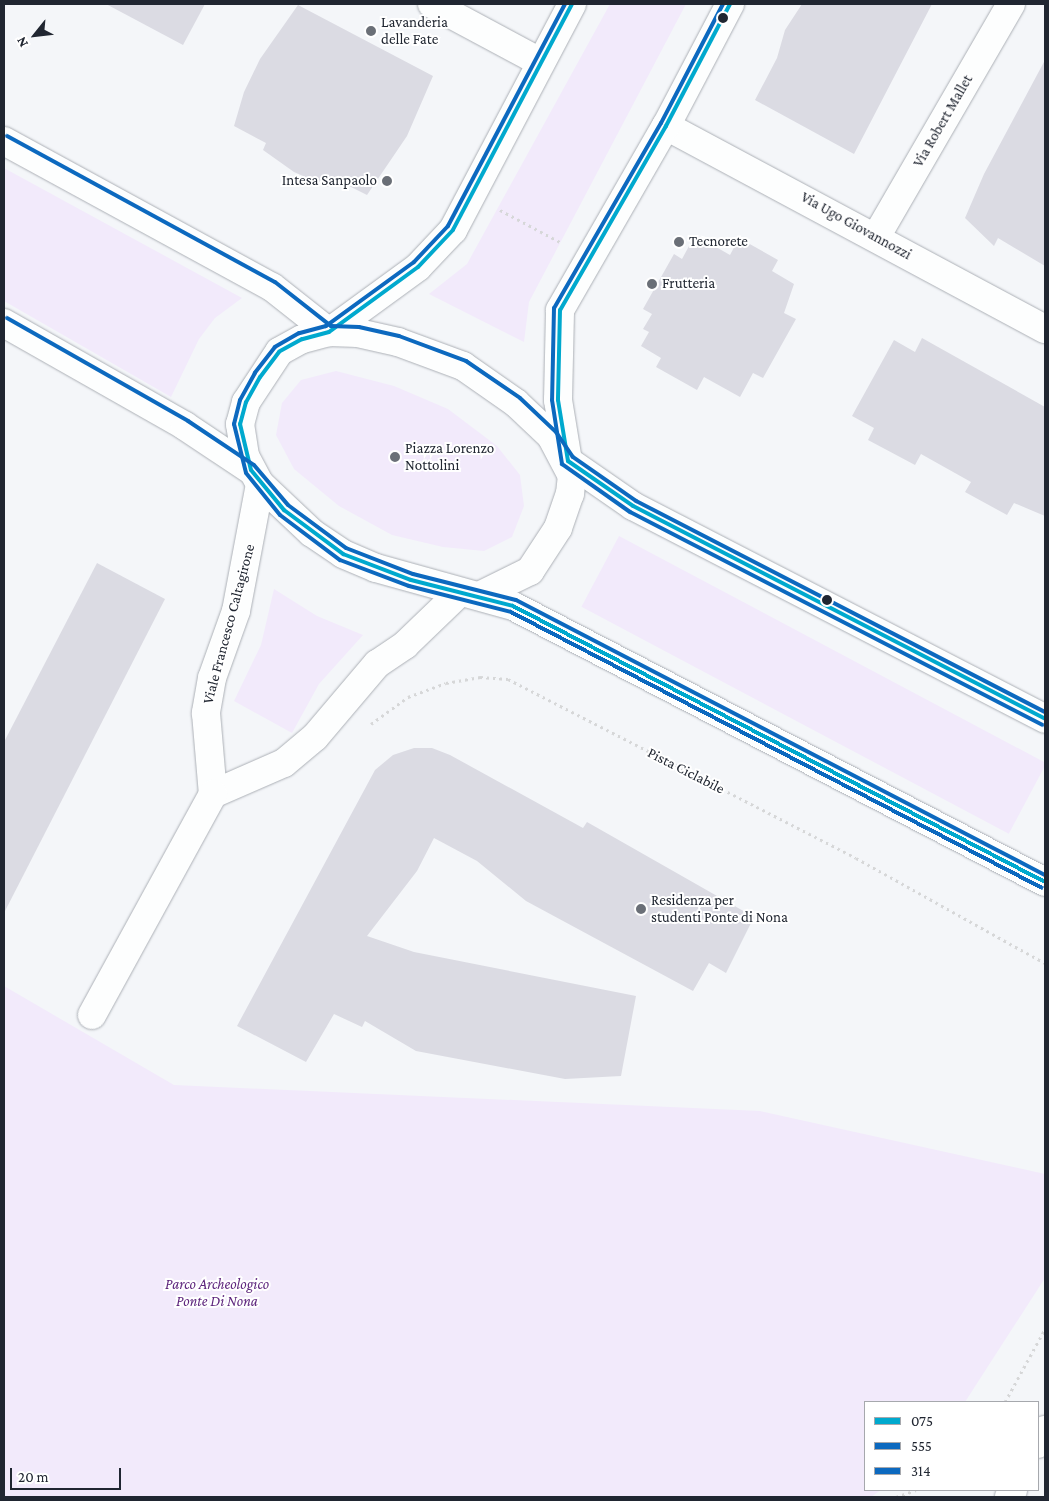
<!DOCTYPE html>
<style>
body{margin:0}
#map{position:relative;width:1049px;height:1501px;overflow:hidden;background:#f4f6f9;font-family:"Crimson Pro",serif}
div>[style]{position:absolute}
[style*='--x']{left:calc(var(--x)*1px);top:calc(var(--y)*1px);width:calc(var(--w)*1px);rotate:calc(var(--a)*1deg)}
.green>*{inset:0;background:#f2eafb;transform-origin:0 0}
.building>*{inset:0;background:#dbdbe3}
.path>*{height:3px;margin-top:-1.5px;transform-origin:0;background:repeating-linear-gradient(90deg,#d6d7d8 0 2.5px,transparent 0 6.5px)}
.roads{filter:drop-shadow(0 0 1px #acb0b6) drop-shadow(0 0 1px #acb0b6)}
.minor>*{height:28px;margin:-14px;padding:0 14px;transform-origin:14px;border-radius:14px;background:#fdfefe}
.tertiary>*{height:28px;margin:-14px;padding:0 14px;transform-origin:14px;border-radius:14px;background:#fdfefe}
.bus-1>*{height:4px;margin:-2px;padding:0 2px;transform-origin:2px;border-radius:2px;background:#00a9ce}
.bus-2>*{height:4px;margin:-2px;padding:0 2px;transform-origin:2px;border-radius:2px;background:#0c69bf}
.bus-3>*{height:4px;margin:-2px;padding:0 2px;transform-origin:2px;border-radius:2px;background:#0c69bf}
.dots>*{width:14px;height:14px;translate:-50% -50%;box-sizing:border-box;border:2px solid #fff;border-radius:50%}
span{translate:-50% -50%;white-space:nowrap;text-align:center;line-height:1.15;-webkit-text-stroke:4px #fff;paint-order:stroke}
.poi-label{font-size:15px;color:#202631}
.left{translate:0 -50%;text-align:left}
.right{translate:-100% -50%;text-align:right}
.street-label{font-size:15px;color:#202631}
.park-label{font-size:15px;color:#5e267d;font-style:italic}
.frame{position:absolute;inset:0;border:5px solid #202631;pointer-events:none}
.legend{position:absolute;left:864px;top:1401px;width:175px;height:90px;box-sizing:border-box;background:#fff;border:1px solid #a6a8ad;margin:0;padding:6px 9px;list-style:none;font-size:15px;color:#202631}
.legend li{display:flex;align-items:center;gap:10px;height:25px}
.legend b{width:25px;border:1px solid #a6a8ad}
.north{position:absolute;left:10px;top:10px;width:50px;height:50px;-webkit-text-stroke:4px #fff;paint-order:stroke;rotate:241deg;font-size:14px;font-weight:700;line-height:20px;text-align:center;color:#202631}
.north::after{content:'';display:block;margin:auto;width:18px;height:22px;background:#202631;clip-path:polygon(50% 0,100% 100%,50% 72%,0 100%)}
.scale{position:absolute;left:10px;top:1468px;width:111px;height:22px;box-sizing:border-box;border:2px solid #202631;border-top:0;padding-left:6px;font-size:15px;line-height:18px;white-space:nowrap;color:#202631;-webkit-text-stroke:4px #fff;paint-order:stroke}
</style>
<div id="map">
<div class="green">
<div style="clip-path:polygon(610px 4px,686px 4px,529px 302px,524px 342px,429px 294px,467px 264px)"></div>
<div style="clip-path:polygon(4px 168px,242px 298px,215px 318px,199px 339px,171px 397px,4px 301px)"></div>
<div style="clip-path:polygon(336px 371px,394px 386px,448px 409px,497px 446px,520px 475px,524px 506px,512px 537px,484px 551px,443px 547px,392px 535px,339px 506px,294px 469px,276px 435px,282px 403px,301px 380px)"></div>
<div style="left:619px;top:536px;width:484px;height:80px;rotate:28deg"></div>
<div style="clip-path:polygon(274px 589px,317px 616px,363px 635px,319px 684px,292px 733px,234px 701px,261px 645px)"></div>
<div style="clip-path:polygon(4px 986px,174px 1085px,760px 1111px,1045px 1174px,1045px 1278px,965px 1402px,865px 1402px,865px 1490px,881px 1490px,871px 1497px,4px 1497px)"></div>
</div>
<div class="building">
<div style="clip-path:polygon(106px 4px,205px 4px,183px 45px)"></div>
<div style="clip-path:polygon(802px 4px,932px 4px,854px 154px,755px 100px,777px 58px,785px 30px)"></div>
<div style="clip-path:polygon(298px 5px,433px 76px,407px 136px,367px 195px,333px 178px,328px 187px,294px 172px,263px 150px,266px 143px,234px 126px,244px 92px,260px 59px)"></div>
<div style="clip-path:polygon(1045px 60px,1045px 266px,998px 238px,994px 246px,965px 218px,984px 174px)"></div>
<div style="clip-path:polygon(695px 235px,730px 255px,739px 238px,778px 260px,772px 271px,794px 284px,784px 313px,796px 319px,763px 378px,753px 373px,740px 397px,704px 377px,697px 390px,656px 367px,661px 358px,641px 346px,649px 332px,643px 329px,652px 314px,643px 309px,674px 254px,682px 259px)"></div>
<div style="clip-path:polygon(922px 338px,1045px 407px,1045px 516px,1014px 503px,1007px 515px,965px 492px,971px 482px,921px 454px,915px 465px,868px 440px,874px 428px,852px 416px,894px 340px,915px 352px)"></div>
<div style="clip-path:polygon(97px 563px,165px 599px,4px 913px,4px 742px)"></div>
<div style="clip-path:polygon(414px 748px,432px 748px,450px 755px,583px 828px,587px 822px,754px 917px,726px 973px,709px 963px,693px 991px,526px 901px,477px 861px,434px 838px,417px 871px,367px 936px,414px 952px,636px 996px,621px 1076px,565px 1079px,416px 1051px,365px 1021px,362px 1027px,334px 1014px,306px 1062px,237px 1026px,375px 770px,393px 755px)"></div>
</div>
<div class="path">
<div style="--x:500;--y:210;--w:68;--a:28.1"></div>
<div style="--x:371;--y:724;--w:46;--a:-36.1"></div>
<div style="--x:408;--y:697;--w:40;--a:-20.2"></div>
<div style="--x:446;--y:683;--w:35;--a:-10"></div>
<div style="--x:480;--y:677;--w:28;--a:4"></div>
<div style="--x:508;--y:679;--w:391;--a:27.2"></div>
<div style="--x:856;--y:858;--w:216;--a:29.1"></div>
<div style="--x:1005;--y:1402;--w:83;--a:-61.3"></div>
<div style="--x:896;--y:1497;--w:21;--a:-19"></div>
</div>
<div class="roads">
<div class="minor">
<div style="--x:432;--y:4;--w:123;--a:28.2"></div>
<div style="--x:666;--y:126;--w:430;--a:28.2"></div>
<div style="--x:876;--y:237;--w:269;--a:-59.9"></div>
<div style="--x:260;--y:484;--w:129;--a:100.7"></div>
<div style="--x:236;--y:611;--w:71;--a:109.7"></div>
<div style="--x:212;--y:678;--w:36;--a:100"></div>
<div style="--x:206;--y:713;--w:81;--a:85.1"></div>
<div style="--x:213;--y:794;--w:77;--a:-23.6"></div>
<div style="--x:284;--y:763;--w:40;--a:-40"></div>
<div style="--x:315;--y:737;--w:96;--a:-49.7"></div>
<div style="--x:377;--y:664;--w:34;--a:-34"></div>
<div style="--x:405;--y:645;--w:75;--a:-43.9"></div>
<div style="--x:92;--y:1015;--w:252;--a:-61.3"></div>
</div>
<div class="tertiary">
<div style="--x:4;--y:141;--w:305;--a:28.6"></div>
<div style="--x:272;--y:287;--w:73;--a:38.3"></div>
<div style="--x:4;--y:323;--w:208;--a:29.6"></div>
<div style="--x:185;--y:426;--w:79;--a:33.7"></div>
<div style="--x:329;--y:332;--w:110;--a:-36.1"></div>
<div style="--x:418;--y:267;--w:51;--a:-46.6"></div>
<div style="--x:453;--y:230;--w:255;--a:-62.2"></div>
<div style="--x:567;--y:455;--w:56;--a:-99.3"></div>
<div style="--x:558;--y:400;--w:90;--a:-88.7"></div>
<div style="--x:560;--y:310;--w:212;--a:-60.1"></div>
<div style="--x:666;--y:126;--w:138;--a:-62.3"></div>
<div style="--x:568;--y:461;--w:79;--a:34.7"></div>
<div style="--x:633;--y:506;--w:464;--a:27.3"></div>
<div style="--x:479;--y:596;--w:57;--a:-26.1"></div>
<div style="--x:530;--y:571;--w:51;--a:-56.9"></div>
<div style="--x:558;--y:528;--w:36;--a:-71"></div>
<div style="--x:570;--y:494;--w:18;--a:-84"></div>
<div style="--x:572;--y:476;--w:45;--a:-117.7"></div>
<div style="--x:551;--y:436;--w:48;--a:-136.7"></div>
<div style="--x:516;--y:403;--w:65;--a:-145.1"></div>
<div style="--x:463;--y:366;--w:69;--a:-159.7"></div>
<div style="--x:398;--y:342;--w:41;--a:-167.3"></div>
<div style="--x:358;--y:333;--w:29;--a:-178"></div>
<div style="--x:329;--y:332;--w:28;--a:165"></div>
<div style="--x:302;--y:339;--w:26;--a:151"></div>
<div style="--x:279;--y:352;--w:60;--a:123.4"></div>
<div style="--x:246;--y:402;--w:23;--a:105"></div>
<div style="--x:240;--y:424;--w:32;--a:81"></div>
<div style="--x:245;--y:456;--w:32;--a:62"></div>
<div style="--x:260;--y:484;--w:71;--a:43.3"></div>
<div style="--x:312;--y:533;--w:37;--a:34"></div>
<div style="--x:343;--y:554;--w:36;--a:23"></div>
<div style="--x:376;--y:568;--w:142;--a:15.5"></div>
<div style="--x:513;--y:606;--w:599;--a:27.42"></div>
<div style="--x:1038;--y:1444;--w:16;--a:-63"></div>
<div style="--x:1009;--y:1497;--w:8;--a:-60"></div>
</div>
</div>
<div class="bus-1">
<div style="--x:572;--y:4;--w:255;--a:117.8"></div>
<div style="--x:453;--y:230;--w:51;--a:133.4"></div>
<div style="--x:418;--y:267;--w:110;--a:143.9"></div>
<div style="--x:329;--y:332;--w:28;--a:165"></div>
<div style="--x:302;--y:339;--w:26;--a:151"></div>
<div style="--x:279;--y:352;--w:31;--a:127"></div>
<div style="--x:260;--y:377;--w:29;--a:119"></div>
<div style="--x:246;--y:402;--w:23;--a:105"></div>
<div style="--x:240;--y:424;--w:47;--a:76.6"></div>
<div style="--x:251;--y:470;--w:52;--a:50.5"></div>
<div style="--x:284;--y:510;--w:74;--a:36.7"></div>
<div style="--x:343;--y:554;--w:73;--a:20.9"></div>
<div style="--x:411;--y:580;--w:105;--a:14.3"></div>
<div style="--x:513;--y:606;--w:599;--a:27.42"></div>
<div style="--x:730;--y:4;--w:138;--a:117.7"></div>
<div style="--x:666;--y:126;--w:212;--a:119.9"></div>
<div style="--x:560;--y:310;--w:90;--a:91.3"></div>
<div style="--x:558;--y:400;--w:62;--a:80.7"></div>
<div style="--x:568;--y:461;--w:79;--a:34.7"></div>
<div style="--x:633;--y:506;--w:464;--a:27.3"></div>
</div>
<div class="bus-2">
<div style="--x:565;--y:4;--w:251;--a:117.8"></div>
<div style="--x:448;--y:226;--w:50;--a:133.4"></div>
<div style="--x:414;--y:262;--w:109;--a:144"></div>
<div style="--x:326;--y:326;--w:28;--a:165"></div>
<div style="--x:299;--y:333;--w:28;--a:150"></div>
<div style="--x:275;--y:347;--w:33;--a:128"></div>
<div style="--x:255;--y:373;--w:31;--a:119"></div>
<div style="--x:240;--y:400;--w:25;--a:104"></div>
<div style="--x:234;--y:424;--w:50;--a:76.2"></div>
<div style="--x:246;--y:473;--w:54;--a:51"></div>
<div style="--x:280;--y:515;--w:75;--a:36.9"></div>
<div style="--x:340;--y:560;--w:74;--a:20.6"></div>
<div style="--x:409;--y:586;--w:105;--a:14.3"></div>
<div style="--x:511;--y:612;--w:598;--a:27.46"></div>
<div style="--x:723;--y:4;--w:134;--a:117.5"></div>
<div style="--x:661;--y:123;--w:214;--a:120"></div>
<div style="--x:554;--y:308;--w:92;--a:91.2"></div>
<div style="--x:552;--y:400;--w:65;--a:81.1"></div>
<div style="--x:562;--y:464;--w:83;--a:35.2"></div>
<div style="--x:630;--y:512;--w:464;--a:27.3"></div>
</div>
<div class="bus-3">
<div style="--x:7;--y:136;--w:305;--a:28.6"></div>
<div style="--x:275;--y:282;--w:71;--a:38.2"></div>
<div style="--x:331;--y:326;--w:28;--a:2"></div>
<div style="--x:359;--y:327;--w:41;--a:12.7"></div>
<div style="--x:399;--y:336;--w:72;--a:20.5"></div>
<div style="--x:466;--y:361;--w:65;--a:34.4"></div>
<div style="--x:520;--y:398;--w:50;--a:43.4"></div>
<div style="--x:556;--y:432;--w:30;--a:56"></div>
<div style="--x:573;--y:457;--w:77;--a:34.9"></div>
<div style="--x:636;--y:501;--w:460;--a:27.3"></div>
<div style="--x:7;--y:318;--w:208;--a:29.6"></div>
<div style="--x:188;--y:421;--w:79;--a:33.7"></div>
<div style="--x:254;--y:465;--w:52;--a:49.6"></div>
<div style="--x:288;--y:505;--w:72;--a:36.6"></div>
<div style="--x:346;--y:548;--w:72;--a:21.2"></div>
<div style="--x:413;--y:574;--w:106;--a:14.2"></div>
<div style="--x:516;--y:600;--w:596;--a:27.47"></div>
</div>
<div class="dots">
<div style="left:723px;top:18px;background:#202631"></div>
<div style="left:371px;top:31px;background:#6a6f77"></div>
<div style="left:387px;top:181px;background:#6a6f77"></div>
<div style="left:679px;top:242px;background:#6a6f77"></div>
<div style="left:652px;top:284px;background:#6a6f77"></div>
<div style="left:395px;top:457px;background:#6a6f77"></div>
<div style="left:827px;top:600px;background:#202631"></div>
<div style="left:641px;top:909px;background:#6a6f77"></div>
</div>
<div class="poi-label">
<span class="left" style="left:381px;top:31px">Lavanderia<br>delle Fate</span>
<span class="right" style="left:377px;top:181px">Intesa Sanpaolo</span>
<span class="left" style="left:689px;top:242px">Tecnorete</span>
<span class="left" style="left:662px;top:284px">Frutteria</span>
<span class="left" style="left:405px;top:457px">Piazza Lorenzo<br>Nottolini</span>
<span class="left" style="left:651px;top:909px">Residenza per<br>studenti Ponte di Nona</span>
</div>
<div class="street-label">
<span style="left:943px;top:121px;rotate:-60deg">Via Robert Mallet</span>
<span style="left:856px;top:226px;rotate:29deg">Via Ugo Giovannozzi</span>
<span style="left:229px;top:624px;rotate:-75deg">Viale Francesco Caltagirone</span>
<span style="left:686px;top:771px;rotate:27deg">Pista Ciclabile</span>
</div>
<div class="park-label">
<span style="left:217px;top:1293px">Parco Archeologico<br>Ponte Di Nona</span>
</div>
<div class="frame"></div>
<ul class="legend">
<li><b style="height:6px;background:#00a9ce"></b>075</li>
<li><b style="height:6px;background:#0c69bf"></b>555</li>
<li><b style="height:6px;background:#0c69bf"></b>314</li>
</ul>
<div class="north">N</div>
<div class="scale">20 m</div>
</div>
